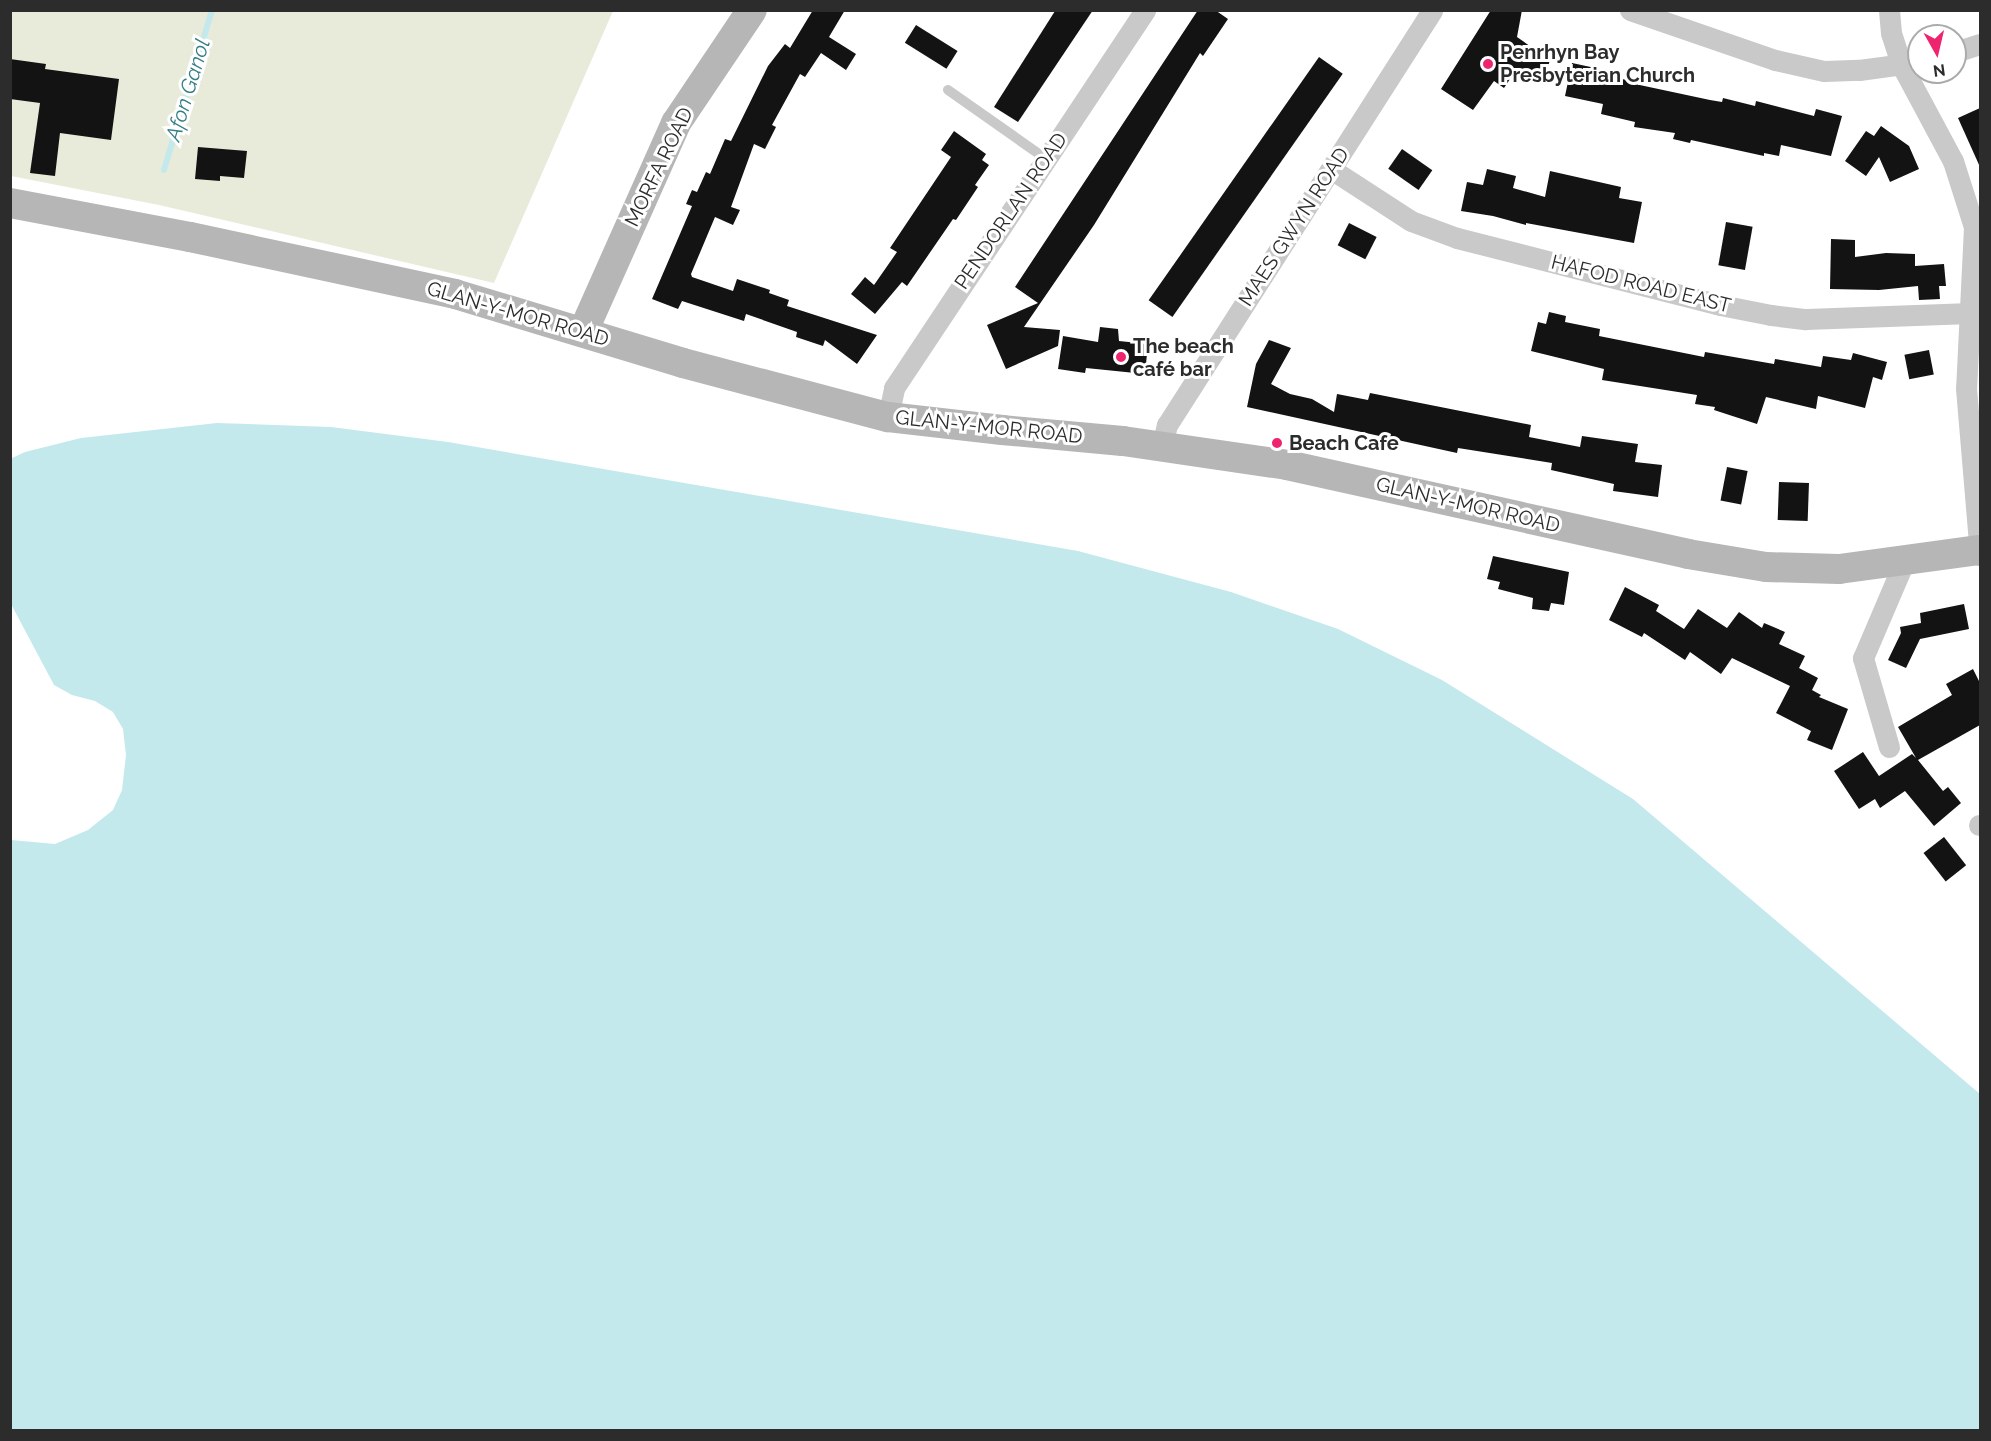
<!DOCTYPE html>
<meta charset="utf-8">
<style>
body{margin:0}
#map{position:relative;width:1991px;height:1441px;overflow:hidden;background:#fff;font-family:Raleway,sans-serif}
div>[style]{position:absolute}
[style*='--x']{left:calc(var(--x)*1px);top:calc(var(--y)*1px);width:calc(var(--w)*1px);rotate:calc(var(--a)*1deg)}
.green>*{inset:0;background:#e8ebd9}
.water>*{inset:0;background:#c3e9ed}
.pier>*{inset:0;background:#fff}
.stream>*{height:6px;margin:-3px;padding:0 3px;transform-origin:3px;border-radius:3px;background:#c3e9ed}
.building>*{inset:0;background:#131313;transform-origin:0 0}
.lane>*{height:10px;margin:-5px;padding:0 5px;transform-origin:5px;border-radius:5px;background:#c9c9c9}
.street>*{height:21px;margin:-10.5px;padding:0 10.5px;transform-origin:10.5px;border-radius:10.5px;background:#c9c9c9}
.secondary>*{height:30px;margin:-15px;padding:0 15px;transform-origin:15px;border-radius:15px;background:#b6b6b6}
.dots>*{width:16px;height:16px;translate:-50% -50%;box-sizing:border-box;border:3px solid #fff;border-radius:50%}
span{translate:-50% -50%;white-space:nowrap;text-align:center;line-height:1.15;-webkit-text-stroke:6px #fff;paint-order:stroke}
.poi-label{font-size:20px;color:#2c2c2c;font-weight:700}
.left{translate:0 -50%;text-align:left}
.street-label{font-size:20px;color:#2c2c2c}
.water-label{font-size:21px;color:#337d85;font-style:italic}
.frame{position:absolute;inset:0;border:12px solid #2c2c2c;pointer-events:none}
.north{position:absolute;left:1907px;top:24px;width:60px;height:60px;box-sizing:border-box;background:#fff;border:2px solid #ababab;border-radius:50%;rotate:172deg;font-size:16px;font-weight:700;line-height:24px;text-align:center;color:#2c2c2c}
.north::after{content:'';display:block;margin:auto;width:21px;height:27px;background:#ee246e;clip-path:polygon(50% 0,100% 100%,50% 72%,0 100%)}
</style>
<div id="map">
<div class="green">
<div style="clip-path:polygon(10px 11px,613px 11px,494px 283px,159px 205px,11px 176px)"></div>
</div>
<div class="water">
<div style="clip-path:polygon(217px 423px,331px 427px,448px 442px,1078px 551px,1231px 592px,1338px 629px,1442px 680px,1633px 799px,1980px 1094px,1980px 1430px,11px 1430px,11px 696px,27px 713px,11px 654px,10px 459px,25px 452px,81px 438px)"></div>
</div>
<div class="pier">
<div style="clip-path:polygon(11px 604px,54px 685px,72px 695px,95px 701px,113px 712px,123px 729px,126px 755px,122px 790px,113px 810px,88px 830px,55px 844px,11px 840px,10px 693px,23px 705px,10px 663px)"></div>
</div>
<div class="stream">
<div style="--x:164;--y:170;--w:167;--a:-73.3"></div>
</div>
<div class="building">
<div style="clip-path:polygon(813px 10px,845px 10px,829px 37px,856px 54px,846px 70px,821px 53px,805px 77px,800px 74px,772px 125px,776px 127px,765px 149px,754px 144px,731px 207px,740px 210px,733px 225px,715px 217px,691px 274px,692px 277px,733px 291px,737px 279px,770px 290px,769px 293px,789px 300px,787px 306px,877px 335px,857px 364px,825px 340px,823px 346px,796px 337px,797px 332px,746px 314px,744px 321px,682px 301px,678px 309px,652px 299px,692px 206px,686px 204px,692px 190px,697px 192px,706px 172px,710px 174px,725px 139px,731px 141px,768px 66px,785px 44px,790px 48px)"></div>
<div style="clip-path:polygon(1093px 10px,1018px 122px,994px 107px,1055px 11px)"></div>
<div style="clip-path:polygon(1198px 10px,1215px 10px,1228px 19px,1203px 56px,1200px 53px,1094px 225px,1024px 327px,1060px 330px,1058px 346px,1006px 369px,987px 325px,1038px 303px,1015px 287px)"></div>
<div style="clip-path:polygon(1491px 10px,1522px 10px,1517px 37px,1550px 60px,1544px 80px,1516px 70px,1504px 88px,1494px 81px,1473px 110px,1441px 89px)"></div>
<div style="left:916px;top:25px;width:49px;height:21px;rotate:32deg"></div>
<div style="left:1319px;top:57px;width:29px;height:297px;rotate:35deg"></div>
<div style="clip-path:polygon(10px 59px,46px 64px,45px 69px,119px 79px,111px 140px,60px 133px,55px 176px,30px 173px,40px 103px,10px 99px)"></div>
<div style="clip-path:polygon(1572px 63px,1600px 69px,1599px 74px,1636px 82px,1635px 84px,1710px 100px,1722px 102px,1723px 98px,1755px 106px,1756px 101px,1814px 116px,1816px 109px,1842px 116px,1831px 156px,1781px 145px,1779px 156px,1764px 153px,1764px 156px,1691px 140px,1690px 143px,1673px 139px,1675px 133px,1634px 127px,1635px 122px,1601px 114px,1603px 104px,1565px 96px)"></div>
<div style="clip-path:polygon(1980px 108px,1980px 167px,1958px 118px)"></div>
<div style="clip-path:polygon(1881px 126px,1909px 146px,1919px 169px,1890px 182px,1879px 157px,1866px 176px,1845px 161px,1866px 131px,1874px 136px)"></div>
<div style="clip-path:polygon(954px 131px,986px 154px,982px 160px,989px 165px,975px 185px,978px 187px,956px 220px,953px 219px,907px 286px,902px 282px,875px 314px,851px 294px,865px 277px,874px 285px,897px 252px,890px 248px,951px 157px,941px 150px)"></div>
<div style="clip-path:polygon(198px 147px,247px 151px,244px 178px,220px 176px,220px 181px,195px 179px)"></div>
<div style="left:1402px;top:149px;width:37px;height:24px;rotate:35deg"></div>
<div style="clip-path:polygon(1487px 169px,1516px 176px,1513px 188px,1545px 197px,1550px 171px,1621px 187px,1619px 198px,1642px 202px,1634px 243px,1526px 223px,1526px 225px,1493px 216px,1461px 211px,1467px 182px,1483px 185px)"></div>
<div style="left:1726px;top:222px;width:27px;height:44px;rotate:10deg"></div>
<div style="left:1349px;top:223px;width:31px;height:25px;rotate:27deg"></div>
<div style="clip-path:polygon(1831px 239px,1855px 240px,1855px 257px,1886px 253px,1915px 254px,1915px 266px,1944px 264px,1946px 286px,1939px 286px,1940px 299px,1919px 300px,1918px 286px,1879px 290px,1830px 289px)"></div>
<div style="clip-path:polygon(1549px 312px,1566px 316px,1565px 322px,1600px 329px,1599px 336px,1704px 357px,1705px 352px,1774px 364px,1775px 359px,1821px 367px,1823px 356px,1851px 360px,1853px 353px,1887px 362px,1882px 380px,1873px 377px,1865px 408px,1818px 396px,1816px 409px,1766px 397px,1757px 424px,1714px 410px,1715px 407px,1695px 404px,1697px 395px,1602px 380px,1604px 369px,1531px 351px,1538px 322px,1546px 324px)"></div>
<div style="clip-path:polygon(1100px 327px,1118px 329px,1119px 341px,1148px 344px,1145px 374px,1086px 368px,1085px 373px,1058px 369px,1063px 336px,1098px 342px)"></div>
<div style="clip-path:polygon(1269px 340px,1291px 348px,1271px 384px,1290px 394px,1312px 399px,1334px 412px,1337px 394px,1368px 400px,1370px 393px,1531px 425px,1529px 437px,1580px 447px,1582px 436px,1638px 444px,1635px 462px,1662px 465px,1658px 497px,1613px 491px,1614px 484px,1551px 470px,1552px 463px,1458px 448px,1457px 453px,1247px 407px,1256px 364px)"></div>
<div style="left:1929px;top:350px;width:25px;height:25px;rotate:79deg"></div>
<div style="left:1727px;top:467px;width:21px;height:34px;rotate:11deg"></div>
<div style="left:1779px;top:482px;width:30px;height:38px;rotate:2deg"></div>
<div style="clip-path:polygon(1493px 556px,1569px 572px,1564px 605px,1551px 603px,1549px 611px,1532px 609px,1533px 598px,1498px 589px,1500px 582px,1487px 579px)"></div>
<div style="clip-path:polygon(1625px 587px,1659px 605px,1656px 611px,1684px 629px,1698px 609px,1727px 628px,1739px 612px,1762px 628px,1764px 623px,1785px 632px,1779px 644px,1805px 656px,1799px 668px,1818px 678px,1812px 690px,1821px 695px,1819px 697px,1848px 709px,1832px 750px,1807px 740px,1811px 731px,1776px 713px,1790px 686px,1732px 658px,1721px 674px,1690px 652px,1685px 660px,1644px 633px,1642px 637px,1609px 620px)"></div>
<div style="clip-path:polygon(1964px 604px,1969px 629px,1920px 639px,1906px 668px,1888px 660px,1901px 633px,1900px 627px,1921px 623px,1920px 613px)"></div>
<div style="clip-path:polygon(1973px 669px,1980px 683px,1980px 725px,1918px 760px,1943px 791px,1948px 787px,1961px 803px,1934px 826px,1905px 791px,1880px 808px,1875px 799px,1859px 809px,1834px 771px,1863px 752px,1879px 776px,1912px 754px,1916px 758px,1898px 727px,1952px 695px,1946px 684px)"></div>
<div style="left:1944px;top:837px;width:36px;height:26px;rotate:52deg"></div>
</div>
<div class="lane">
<div style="--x:948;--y:90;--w:120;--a:35.1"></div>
</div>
<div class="street">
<div style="--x:1630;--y:10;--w:153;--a:19"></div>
<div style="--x:1775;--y:60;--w:50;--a:12.7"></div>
<div style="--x:1824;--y:71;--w:35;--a:-2"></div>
<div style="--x:1859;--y:70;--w:61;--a:-7.6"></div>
<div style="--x:1889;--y:10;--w:23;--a:85"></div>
<div style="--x:1891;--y:33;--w:35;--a:72"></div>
<div style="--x:1902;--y:66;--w:108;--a:61.8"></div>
<div style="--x:1953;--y:161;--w:69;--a:72.3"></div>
<div style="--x:1974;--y:227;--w:161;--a:92.8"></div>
<div style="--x:1966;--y:388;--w:168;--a:85.2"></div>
<div style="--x:1955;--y:52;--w:26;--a:-18"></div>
<div style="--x:1331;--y:169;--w:95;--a:33"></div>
<div style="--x:1411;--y:221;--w:49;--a:20.3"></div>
<div style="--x:1457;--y:238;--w:271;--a:14.3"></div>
<div style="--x:1720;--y:305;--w:52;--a:11.1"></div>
<div style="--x:1771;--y:315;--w:35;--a:7"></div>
<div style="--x:1806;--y:319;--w:165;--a:-2.1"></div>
<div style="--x:888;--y:417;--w:30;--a:-78"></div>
<div style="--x:894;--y:388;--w:454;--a:-56.4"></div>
<div style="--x:1162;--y:446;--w:22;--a:-77"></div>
<div style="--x:1167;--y:425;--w:492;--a:-57.4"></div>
<div style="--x:1889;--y:747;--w:93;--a:-106.3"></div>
<div style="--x:1863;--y:658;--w:104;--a:-66.9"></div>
<div style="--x:1979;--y:825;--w:1;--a:0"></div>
</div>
<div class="secondary">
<div style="--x:10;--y:203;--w:183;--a:10.7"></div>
<div style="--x:190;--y:237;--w:271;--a:12.1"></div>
<div style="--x:455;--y:294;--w:238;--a:16.8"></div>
<div style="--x:683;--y:363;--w:212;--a:14.8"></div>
<div style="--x:888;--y:417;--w:115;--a:6.5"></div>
<div style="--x:1002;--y:430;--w:121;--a:5.2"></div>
<div style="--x:1123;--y:441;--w:166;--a:8.3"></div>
<div style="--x:1287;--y:465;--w:411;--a:12.5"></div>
<div style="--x:1688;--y:554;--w:79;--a:9.5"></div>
<div style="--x:1766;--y:567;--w:73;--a:1.6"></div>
<div style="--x:1839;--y:569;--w:142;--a:-7.7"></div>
<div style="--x:583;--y:332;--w:229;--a:-66"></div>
<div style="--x:676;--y:123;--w:136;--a:-56.1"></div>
</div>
<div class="dots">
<div style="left:1488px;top:64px;background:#ee246e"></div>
<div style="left:1121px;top:357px;background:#ee246e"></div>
<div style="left:1277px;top:443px;background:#ee246e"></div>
</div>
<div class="poi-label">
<span class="left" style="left:1500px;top:64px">Penrhyn Bay<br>Presbyterian Church</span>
<span class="left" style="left:1133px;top:358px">The beach<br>café bar</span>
<span class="left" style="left:1289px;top:443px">Beach Cafe</span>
</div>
<div class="street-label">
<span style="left:659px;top:167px;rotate:-64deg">MORFA ROAD</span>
<span style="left:1011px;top:211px;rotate:-56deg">PENDORLAN ROAD</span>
<span style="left:1294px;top:227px;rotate:-57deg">MAES GWYN ROAD</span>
<span style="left:1641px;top:284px;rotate:14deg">HAFOD ROAD EAST</span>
<span style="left:518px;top:314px;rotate:16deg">GLAN-Y-MOR ROAD</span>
<span style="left:989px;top:427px;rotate:6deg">GLAN-Y-MOR ROAD</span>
<span style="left:1468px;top:505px;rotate:13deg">GLAN-Y-MOR ROAD</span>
</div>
<div class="water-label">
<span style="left:188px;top:90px;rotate:-73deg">Afon Ganol</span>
</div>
<div class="frame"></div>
<div class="north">N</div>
</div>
